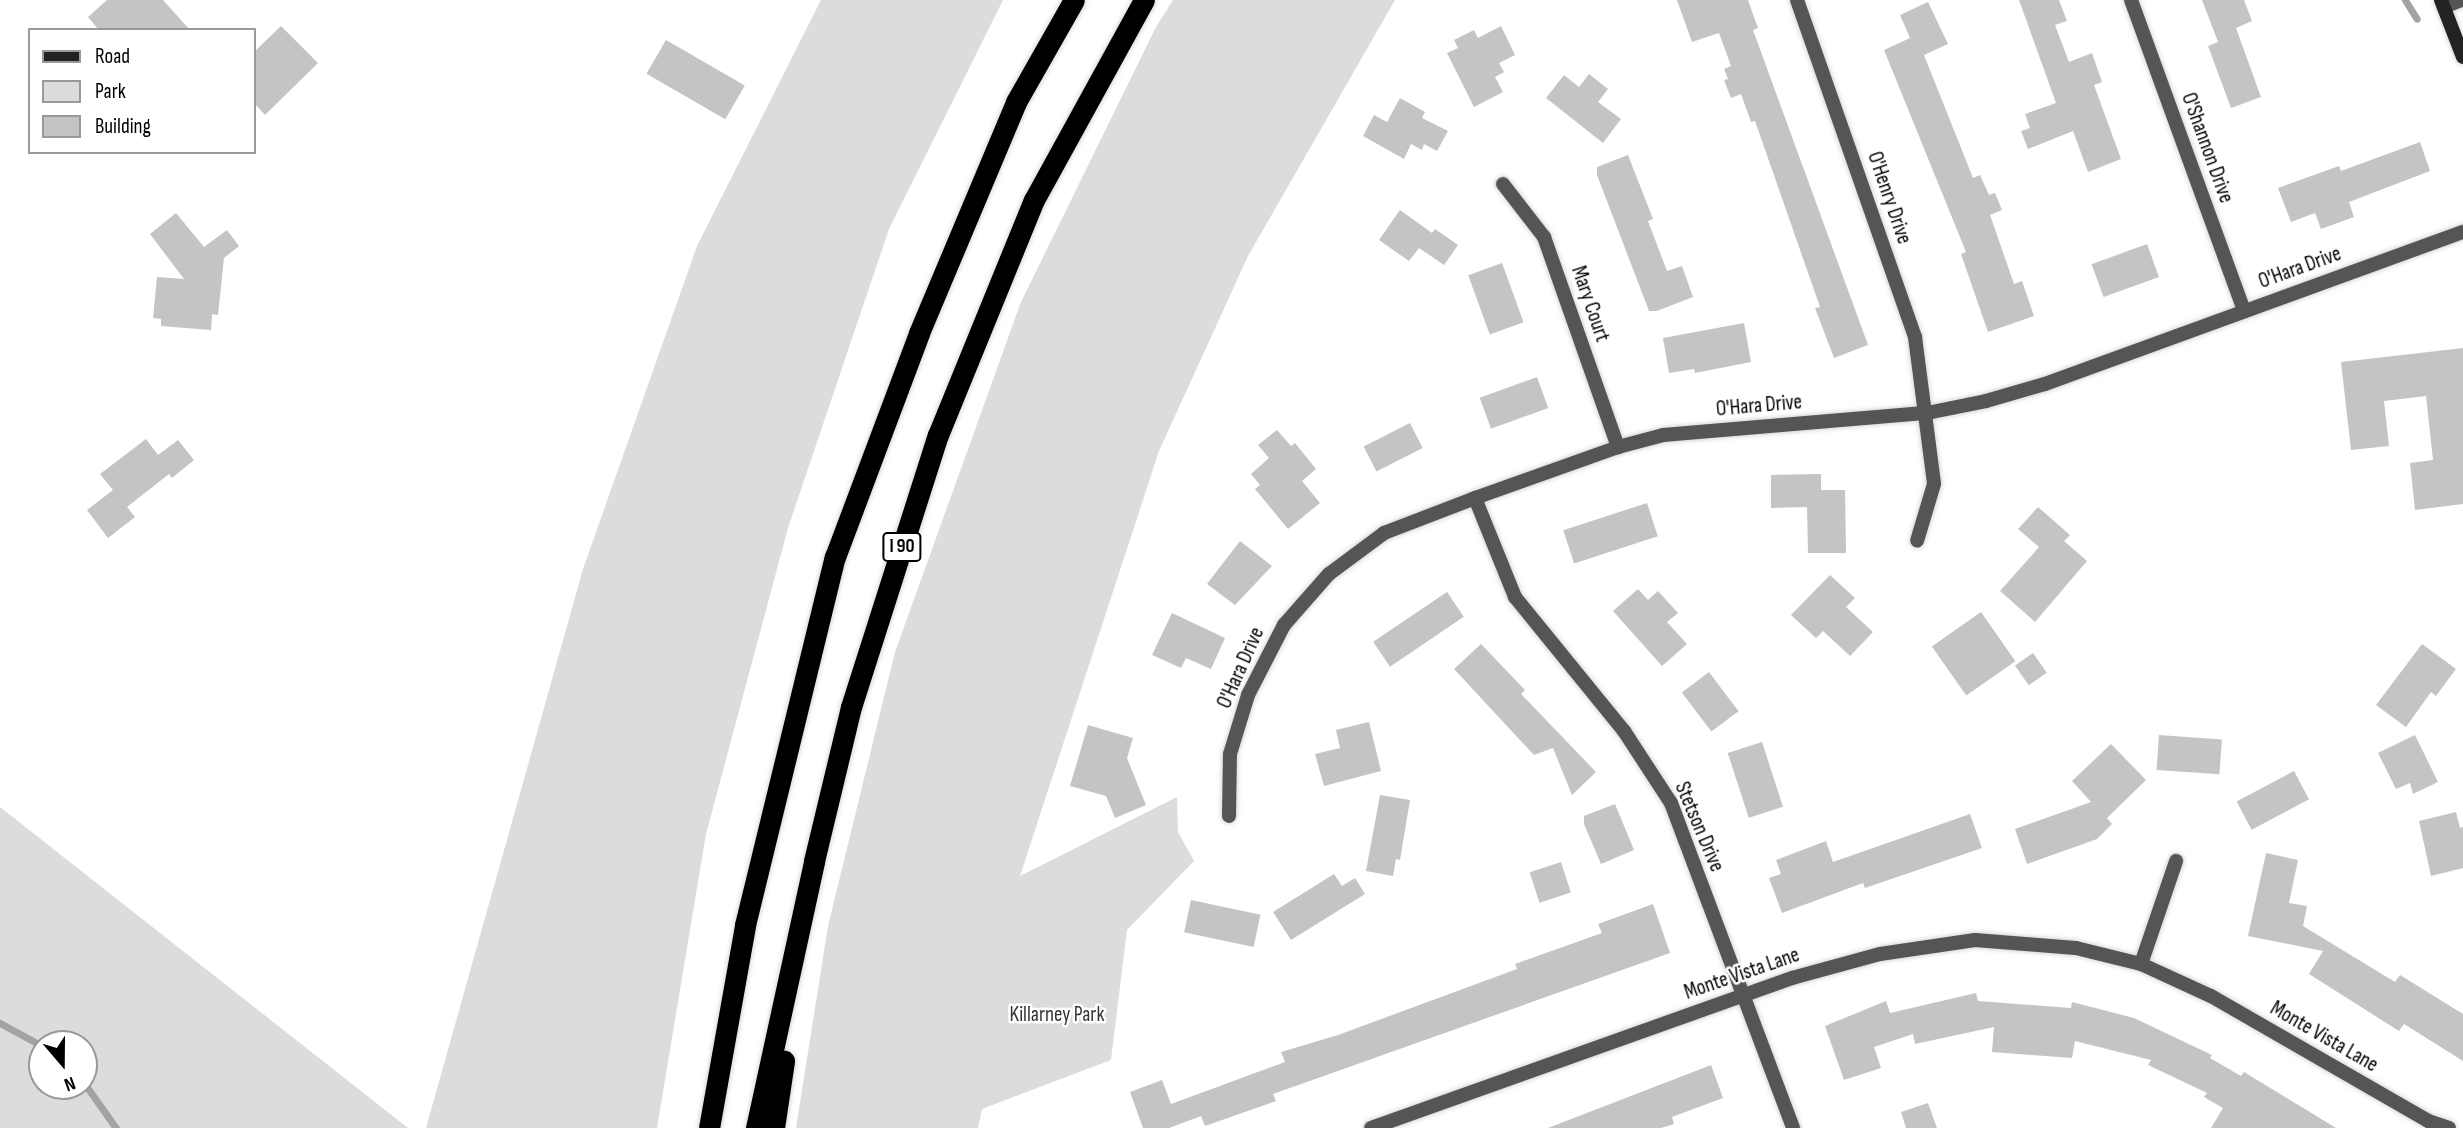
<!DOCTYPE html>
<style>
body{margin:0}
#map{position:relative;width:2463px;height:1128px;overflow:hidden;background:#fff;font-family:"Sofia Sans Condensed",sans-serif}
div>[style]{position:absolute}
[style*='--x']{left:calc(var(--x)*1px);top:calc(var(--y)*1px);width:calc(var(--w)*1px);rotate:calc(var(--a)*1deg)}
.green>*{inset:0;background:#dcdcdc}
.stream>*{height:7px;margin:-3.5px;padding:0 3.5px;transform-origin:3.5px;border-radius:3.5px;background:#a3a3a3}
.building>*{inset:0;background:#c4c4c4;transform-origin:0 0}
.roads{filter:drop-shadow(0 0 2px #dbdbdb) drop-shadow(0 0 2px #dbdbdb)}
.street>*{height:14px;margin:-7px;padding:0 7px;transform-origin:7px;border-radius:7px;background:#555}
.secondary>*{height:14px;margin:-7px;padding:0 7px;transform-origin:7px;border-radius:7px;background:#222}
.highway>*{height:21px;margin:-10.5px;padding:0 10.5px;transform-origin:10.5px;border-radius:10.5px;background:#000}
span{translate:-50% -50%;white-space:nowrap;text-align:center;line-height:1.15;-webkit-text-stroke:5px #fff;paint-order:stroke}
.shield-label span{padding:2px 5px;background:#fff;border:2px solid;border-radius:5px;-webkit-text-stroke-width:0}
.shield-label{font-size:19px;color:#000;font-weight:700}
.street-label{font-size:21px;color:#000}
.park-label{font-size:21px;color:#333}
.legend{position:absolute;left:28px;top:28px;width:228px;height:126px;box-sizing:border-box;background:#fff;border:2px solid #999;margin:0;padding:9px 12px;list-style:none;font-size:21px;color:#000}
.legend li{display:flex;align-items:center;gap:14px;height:35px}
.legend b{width:35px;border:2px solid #999}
.north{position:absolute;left:28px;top:1030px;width:70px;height:70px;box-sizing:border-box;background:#fff;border:2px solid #999;border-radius:50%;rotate:160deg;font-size:19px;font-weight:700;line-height:28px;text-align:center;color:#000}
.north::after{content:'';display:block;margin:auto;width:24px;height:32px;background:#000;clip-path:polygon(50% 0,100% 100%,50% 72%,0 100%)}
</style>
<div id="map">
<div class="green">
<div style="clip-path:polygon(821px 0,1003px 0,889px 229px,788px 528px,706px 834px,657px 1128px,426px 1128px,583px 569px,697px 246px)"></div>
<div style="clip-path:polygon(1173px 0,1395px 0,1248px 256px,1159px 451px,1020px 876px,1177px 797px,1178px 832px,1194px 861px,1127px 930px,1111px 1060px,982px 1109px,978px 1128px,796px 1128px,828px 926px,895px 652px,1021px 302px,1156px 27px)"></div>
<div style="clip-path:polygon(evenodd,0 807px,408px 1128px,0 1128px,0 807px,84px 1044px,84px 1086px,42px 1086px,42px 1044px,84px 1044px)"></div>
</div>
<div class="stream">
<div style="--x:2405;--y:0;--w:22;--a:58"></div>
<div style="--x:0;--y:1023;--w:48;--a:28.7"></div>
<div style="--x:84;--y:1083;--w:55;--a:54.6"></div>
</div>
<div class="building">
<div style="clip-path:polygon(107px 0,163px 0,190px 30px,99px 30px,88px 17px)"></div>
<div style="clip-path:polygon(1677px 0,1748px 0,1758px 28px,1753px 30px,1868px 345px,1834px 358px,1815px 308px,1820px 307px,1755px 121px,1751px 122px,1741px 94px,1731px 98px,1724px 80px,1728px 79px,1724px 69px,1731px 66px,1719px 33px,1692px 42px)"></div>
<div style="clip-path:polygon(2019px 0,2059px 0,2067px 21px,2055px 25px,2069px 62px,2092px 53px,2102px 82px,2094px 85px,2121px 159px,2088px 172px,2073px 131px,2028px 149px,2021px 131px,2030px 128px,2025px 114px,2056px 103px)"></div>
<div style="clip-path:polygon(2202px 0,2244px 0,2252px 21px,2236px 28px,2261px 97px,2231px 108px,2208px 46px,2218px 42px)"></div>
<div style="clip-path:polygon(1928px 2px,1948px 44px,1924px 55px,1973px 178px,1980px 175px,1989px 195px,1995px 193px,2002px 210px,1990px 215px,2014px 284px,2022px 281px,2034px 316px,1988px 332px,1961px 254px,1966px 252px,1884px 50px,1910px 38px,1900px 15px)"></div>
<div style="clip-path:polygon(281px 26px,318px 63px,265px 115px,254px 103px,254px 52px)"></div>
<div style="clip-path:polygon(1501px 26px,1515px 55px,1499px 63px,1504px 72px,1495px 77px,1503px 92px,1474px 107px,1447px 53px,1458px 48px,1454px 40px,1474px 30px,1478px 38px)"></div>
<div style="left:666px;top:40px;width:91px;height:39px;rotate:30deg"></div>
<div style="clip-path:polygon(1589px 74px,1608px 89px,1598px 102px,1621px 119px,1603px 143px,1546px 98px,1564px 75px,1579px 87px)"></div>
<div style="clip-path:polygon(1400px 98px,1425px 112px,1422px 118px,1448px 131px,1437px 151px,1424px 144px,1422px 150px,1411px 144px,1404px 159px,1363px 136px,1374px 115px,1387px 122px)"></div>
<div style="clip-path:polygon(2420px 142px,2430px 171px,2349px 202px,2354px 217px,2321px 229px,2315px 213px,2291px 222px,2278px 188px,2339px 166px,2341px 171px)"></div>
<div style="clip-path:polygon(1628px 155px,1653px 219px,1648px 221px,1667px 271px,1682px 266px,1693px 297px,1657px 311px,1649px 311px,1597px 175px,1597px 167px)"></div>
<div style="clip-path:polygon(1400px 210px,1432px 233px,1435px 229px,1458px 245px,1444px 265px,1419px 248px,1409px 261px,1379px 240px)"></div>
<div style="clip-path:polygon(176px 213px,204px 247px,227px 230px,239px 246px,224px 258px,218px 315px,212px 314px,211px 330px,161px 326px,161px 319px,153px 318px,157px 277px,184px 279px,150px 234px)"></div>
<div style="left:2147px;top:244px;width:35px;height:59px;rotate:70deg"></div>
<div style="left:1502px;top:263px;width:63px;height:36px;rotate:70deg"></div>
<div style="clip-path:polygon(1744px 323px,1751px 362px,1695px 373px,1694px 369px,1669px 373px,1663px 338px)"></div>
<div style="clip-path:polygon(2463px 348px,2463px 504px,2415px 510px,2410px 463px,2433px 460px,2426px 396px,2384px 401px,2389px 446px,2351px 450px,2341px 362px)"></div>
<div style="left:1537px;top:377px;width:33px;height:61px;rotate:70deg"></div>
<div style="left:1410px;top:423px;width:28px;height:52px;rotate:63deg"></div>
<div style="clip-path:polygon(1277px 430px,1291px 446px,1295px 443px,1316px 469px,1302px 481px,1320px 503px,1288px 529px,1255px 489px,1260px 485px,1251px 474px,1269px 458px,1258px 445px)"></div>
<div style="clip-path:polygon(146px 439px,158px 455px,178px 440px,194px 460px,172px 478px,169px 474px,127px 507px,135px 517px,108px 538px,87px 510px,113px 490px,100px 474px)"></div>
<div style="clip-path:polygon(1821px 474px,1821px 490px,1845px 490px,1846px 553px,1808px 553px,1807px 507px,1771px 508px,1771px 475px)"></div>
<div style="left:1647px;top:503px;width:35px;height:88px;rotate:72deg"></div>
<div style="clip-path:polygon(2038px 507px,2070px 535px,2064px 541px,2087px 561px,2035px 622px,2000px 591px,2039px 547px,2018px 529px)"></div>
<div style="clip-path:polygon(1240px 541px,1272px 566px,1235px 605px,1207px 584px)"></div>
<div style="clip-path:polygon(1830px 575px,1855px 598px,1846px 607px,1873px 632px,1850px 656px,1823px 631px,1816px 638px,1791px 615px)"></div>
<div style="clip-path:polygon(1638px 589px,1648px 600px,1658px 591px,1678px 613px,1667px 622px,1687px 644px,1662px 666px,1613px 611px)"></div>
<div style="left:1447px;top:592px;width:30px;height:89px;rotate:56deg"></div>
<div style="left:1981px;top:612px;width:60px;height:60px;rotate:55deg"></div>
<div style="clip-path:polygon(1172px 613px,1225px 638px,1211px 669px,1186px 658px,1181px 668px,1152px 655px)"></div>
<div style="clip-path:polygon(1481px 644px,1525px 690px,1521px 694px,1596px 772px,1572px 795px,1553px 748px,1534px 755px,1454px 669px)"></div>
<div style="clip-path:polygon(2422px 644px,2456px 669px,2436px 696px,2431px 692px,2406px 727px,2376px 705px)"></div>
<div style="left:2033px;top:653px;width:24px;height:22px;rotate:55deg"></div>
<div style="left:1709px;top:672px;width:49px;height:34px;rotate:53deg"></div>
<div style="clip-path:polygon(1369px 722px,1381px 771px,1324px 786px,1315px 754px,1340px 748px,1336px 730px)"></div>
<div style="clip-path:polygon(1088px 725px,1133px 738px,1127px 758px,1146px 805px,1115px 818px,1106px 796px,1070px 786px)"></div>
<div style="left:2159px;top:735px;width:63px;height:35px;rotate:4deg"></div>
<div style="clip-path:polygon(2415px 735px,2438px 782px,2413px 794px,2410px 783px,2396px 789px,2378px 753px)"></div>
<div style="left:1762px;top:742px;width:68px;height:36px;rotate:72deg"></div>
<div style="clip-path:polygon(2111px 744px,2146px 780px,2107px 818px,2112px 824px,2097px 839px,2027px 864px,2015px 829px,2091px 802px,2072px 781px)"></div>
<div style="left:2294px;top:771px;width:32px;height:65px;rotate:62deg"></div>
<div style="clip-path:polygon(1380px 795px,1410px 800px,1400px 860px,1396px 859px,1393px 876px,1366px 871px)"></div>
<div style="clip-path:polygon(1615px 804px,1634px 850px,1601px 864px,1584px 824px,1584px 816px)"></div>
<div style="clip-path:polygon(2456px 812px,2460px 828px,2463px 827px,2463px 868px,2431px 876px,2419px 821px)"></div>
<div style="clip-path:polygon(1970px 814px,1982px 848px,1865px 888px,1863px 883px,1782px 913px,1769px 878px,1781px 874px,1776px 860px,1826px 841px,1833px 862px)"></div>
<div style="clip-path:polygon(2266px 853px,2298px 860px,2289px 903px,2307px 906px,2303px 926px,2395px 982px,2400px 975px,2463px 1014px,2463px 1061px,2404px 1024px,2399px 1031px,2309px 974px,2323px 951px,2248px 936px)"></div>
<div style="left:1561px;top:862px;width:32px;height:33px;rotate:72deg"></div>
<div style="clip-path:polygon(1334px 874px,1342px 886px,1355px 878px,1365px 894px,1291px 940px,1273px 912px)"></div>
<div style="left:1191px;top:900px;width:71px;height:33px;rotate:12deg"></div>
<div style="clip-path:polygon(1653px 904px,1670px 953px,1273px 1094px,1276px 1101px,1205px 1126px,1201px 1116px,1169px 1128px,1143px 1128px,1130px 1092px,1162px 1080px,1171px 1104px,1285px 1062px,1281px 1052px,1338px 1035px,1517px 969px,1515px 964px,1602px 933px,1598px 924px)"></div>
<div style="clip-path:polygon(1976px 993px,1978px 1001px,2071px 1008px,2072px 1002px,2134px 1018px,2212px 1055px,2210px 1058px,2241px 1076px,2244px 1072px,2336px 1128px,2211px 1128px,2223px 1108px,2204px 1097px,2207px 1093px,2148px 1065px,2151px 1060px,2075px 1041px,2072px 1058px,1992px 1052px,1994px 1027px,1915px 1044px,1913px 1034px,1874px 1047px,1881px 1068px,1844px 1080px,1825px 1026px,1886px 1001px,1890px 1013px)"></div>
<div style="clip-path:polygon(1711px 1065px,1723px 1098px,1672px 1117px,1674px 1124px,1661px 1128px,1548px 1128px)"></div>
<div style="clip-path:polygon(1928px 1103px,1937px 1128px,1906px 1128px,1901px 1112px)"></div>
</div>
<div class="roads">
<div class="street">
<div style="--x:1797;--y:0;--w:357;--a:70.7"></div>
<div style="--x:1915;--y:337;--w:148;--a:82.6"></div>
<div style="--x:1934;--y:484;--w:59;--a:106.6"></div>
<div style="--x:2131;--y:0;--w:331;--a:70"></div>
<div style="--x:2444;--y:7;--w:18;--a:-22"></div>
<div style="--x:1503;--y:184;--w:67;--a:52.3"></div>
<div style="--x:1544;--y:237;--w:223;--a:70.6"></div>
<div style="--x:1475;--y:498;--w:107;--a:68"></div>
<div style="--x:1515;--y:597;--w:173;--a:50.9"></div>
<div style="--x:1624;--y:731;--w:86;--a:56.9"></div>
<div style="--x:1671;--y:803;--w:347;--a:69.4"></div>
<div style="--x:1229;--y:816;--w:62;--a:-89.1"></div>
<div style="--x:1230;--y:754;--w:62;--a:-73"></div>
<div style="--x:1248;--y:695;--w:79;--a:-62.8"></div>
<div style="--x:1284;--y:625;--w:68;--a:-48.6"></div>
<div style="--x:1329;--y:574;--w:69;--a:-36.7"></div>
<div style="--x:1384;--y:533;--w:97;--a:-21"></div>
<div style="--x:1475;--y:498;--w:152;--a:-19.6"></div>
<div style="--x:1618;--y:447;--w:47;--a:-14.9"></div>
<div style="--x:1663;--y:435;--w:265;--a:-4.8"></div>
<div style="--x:1927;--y:413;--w:60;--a:-11.5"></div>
<div style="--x:1986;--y:401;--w:61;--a:-16.1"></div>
<div style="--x:2045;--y:384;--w:445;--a:-20"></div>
<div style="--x:2141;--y:964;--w:109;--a:-71.2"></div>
<div style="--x:1371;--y:1128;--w:447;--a:-19.6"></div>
<div style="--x:1792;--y:978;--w:91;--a:-15.3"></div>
<div style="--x:1880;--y:954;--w:96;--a:-8.4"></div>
<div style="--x:1975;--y:940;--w:101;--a:4.5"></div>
<div style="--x:2076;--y:948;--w:67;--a:13.8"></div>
<div style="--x:2141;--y:964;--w:77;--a:24.6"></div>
<div style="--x:2211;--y:996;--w:250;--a:29.9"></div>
<div style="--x:2428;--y:1121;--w:22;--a:18"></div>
</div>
<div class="secondary">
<div style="--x:2441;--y:0;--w:61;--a:68.9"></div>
</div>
<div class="highway">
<div style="--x:709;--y:1128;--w:206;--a:-79.9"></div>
<div style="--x:745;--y:925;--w:379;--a:-76.3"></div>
<div style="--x:835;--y:557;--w:239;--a:-69.4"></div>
<div style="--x:919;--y:333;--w:251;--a:-67.2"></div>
<div style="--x:1016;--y:102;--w:117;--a:-60.4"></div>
<div style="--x:756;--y:1128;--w:273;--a:-77.7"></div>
<div style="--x:814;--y:861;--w:158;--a:-76.5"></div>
<div style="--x:851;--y:707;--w:286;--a:-72.3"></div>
<div style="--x:938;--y:435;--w:254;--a:-67.8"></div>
<div style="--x:1034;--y:200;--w:228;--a:-61.2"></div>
<div style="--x:774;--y:1128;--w:68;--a:-81.5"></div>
</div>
</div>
<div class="shield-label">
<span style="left:902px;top:547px">I 90</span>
</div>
<div class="street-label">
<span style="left:2207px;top:148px;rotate:70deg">O'Shannon Drive</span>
<span style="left:1889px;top:198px;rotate:71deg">O'Henry Drive</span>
<span style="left:2300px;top:268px;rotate:-20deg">O'Hara Drive</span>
<span style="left:1590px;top:304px;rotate:71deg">Mary Court</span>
<span style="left:1759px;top:406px;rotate:-5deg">O'Hara Drive</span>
<span style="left:1241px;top:668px;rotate:-66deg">O'Hara Drive</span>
<span style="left:1699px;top:827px;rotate:67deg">Stetson Drive</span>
<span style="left:1742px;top:974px;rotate:-19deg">Monte Vista Lane</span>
<span style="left:2324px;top:1037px;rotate:30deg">Monte Vista Lane</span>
</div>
<div class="park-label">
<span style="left:1057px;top:1015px">Killarney Park</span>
</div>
<ul class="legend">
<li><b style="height:9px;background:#222"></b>Road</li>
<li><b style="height:19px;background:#dcdcdc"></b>Park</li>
<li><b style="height:19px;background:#c4c4c4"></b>Building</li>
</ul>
<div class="north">N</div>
</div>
